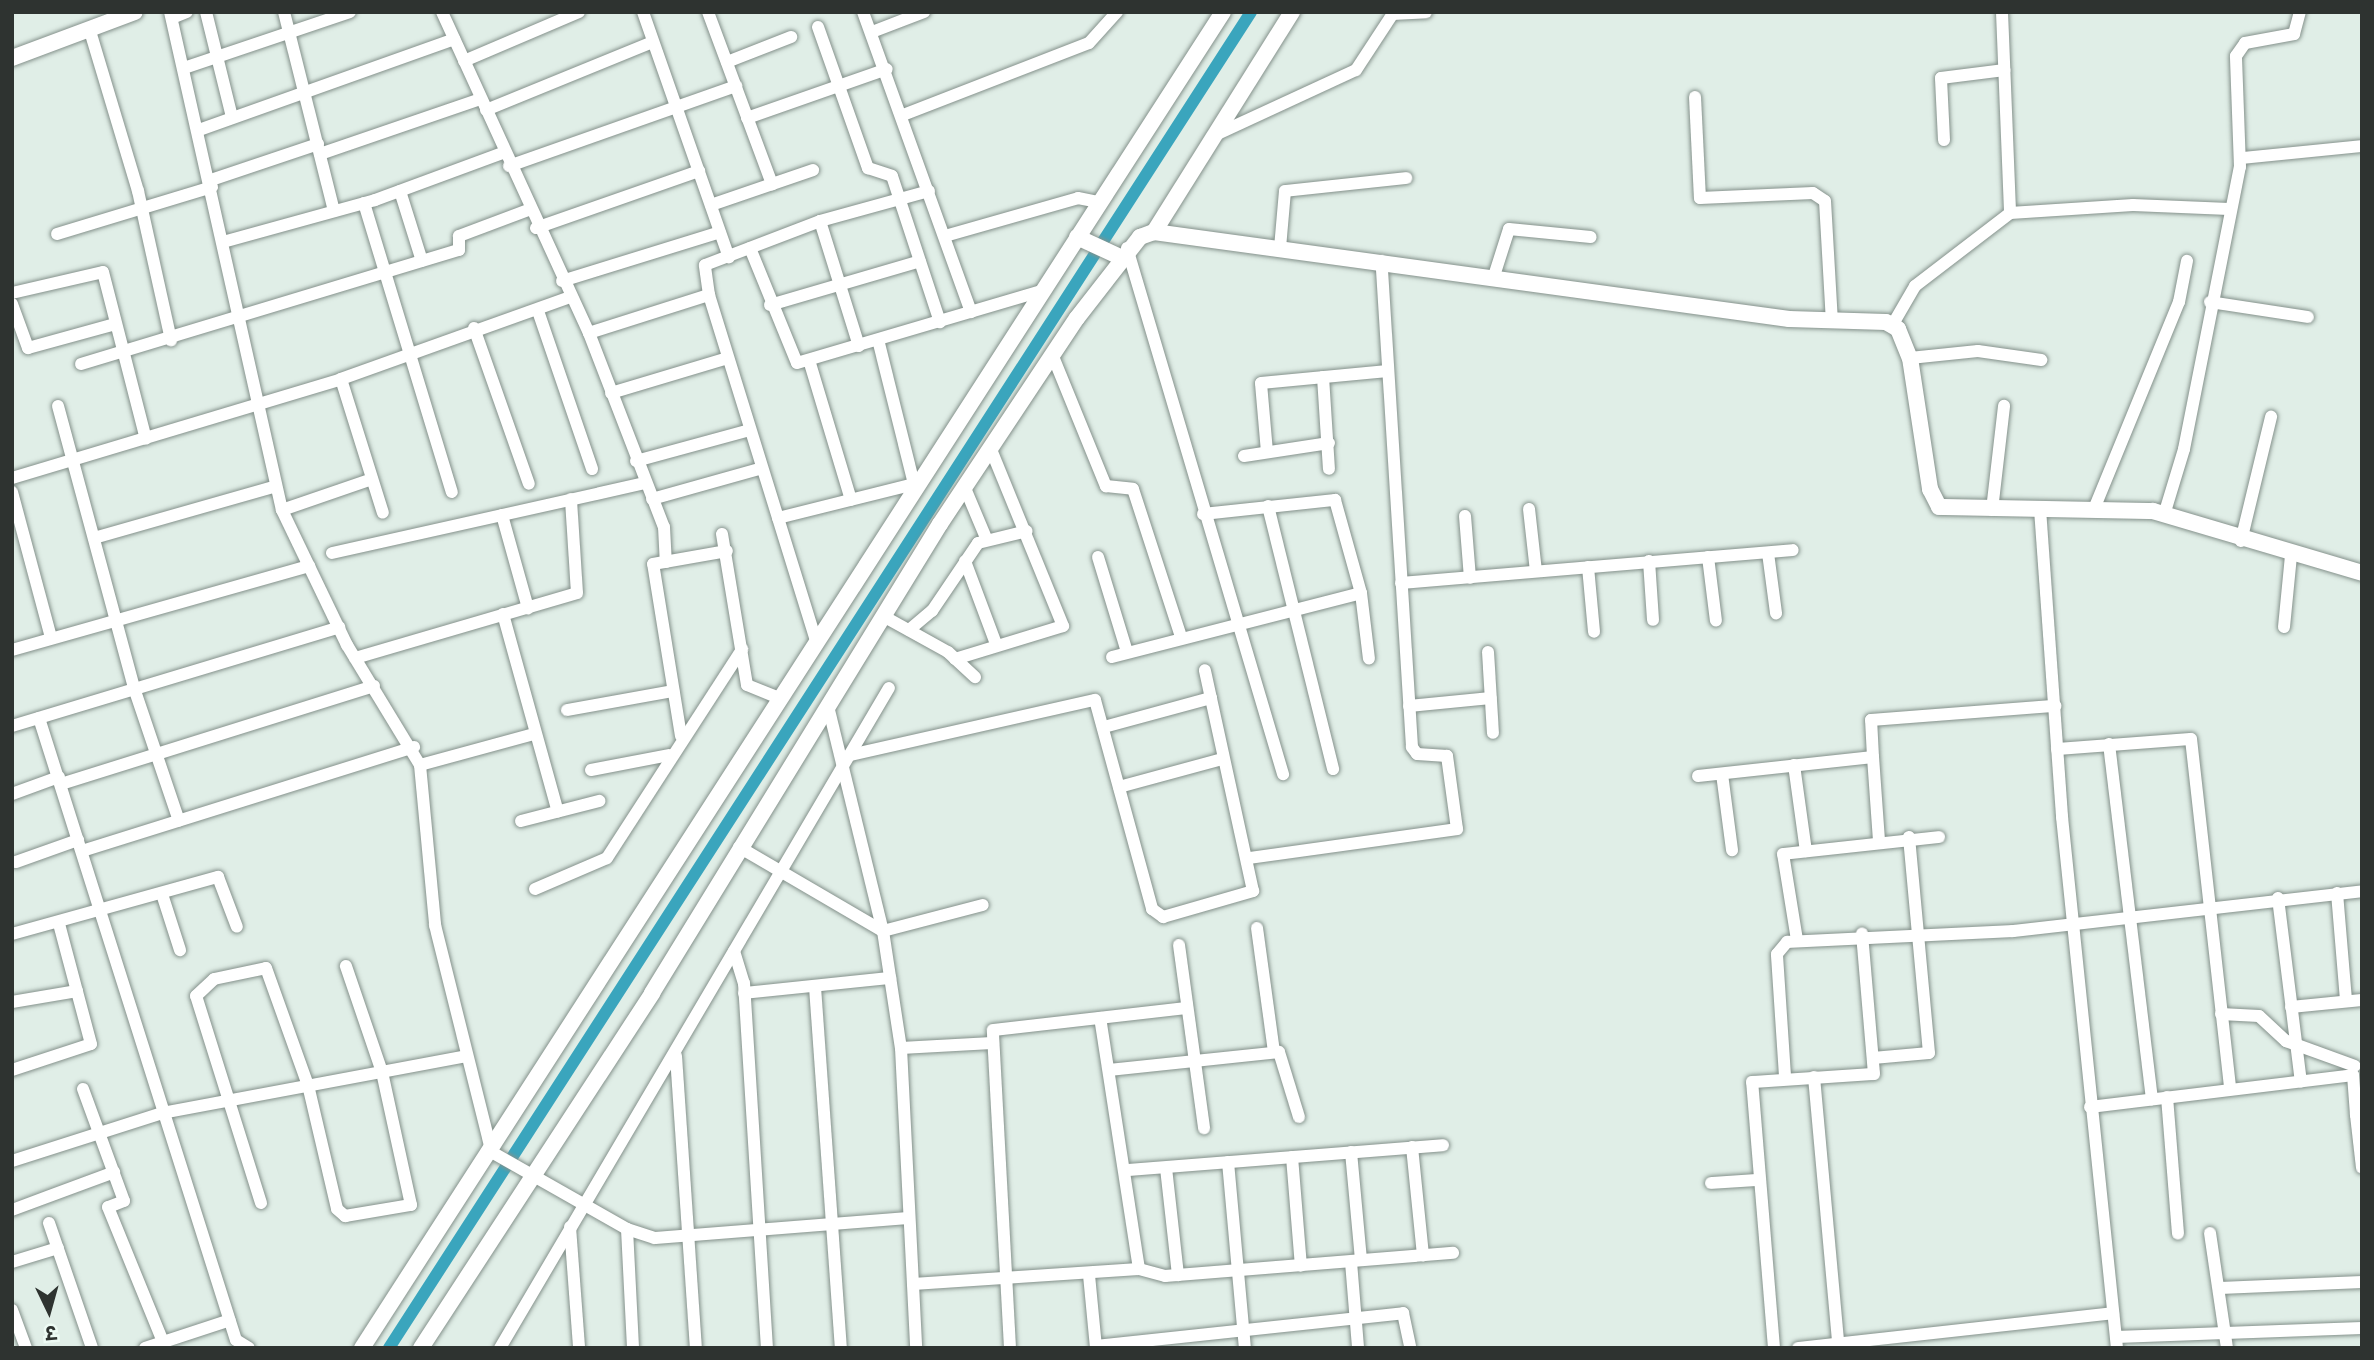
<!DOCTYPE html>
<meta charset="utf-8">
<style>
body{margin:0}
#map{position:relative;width:2374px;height:1360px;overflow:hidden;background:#e0eee7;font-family:Poppins,"Noto Sans Devanagari",sans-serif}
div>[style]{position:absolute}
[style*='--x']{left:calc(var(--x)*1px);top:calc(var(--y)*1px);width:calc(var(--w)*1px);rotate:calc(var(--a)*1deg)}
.canal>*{height:12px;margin:-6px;padding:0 6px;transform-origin:6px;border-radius:6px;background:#3aa5bd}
.roads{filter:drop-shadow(0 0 2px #84918b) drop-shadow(0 0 2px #84918b)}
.street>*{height:12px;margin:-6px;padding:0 6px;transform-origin:6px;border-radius:6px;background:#fff}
.secondary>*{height:16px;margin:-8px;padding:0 8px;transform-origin:8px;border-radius:8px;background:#fff}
span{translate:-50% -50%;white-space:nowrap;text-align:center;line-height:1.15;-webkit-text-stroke:5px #edfbf4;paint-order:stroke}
.frame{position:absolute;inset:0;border:14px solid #2e3330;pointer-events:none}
.north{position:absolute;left:14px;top:1276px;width:70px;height:70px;-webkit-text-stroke:5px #edfbf4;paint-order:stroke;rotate:175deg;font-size:19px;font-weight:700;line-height:28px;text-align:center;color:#2e3330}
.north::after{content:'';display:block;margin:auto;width:24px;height:32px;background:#2e3330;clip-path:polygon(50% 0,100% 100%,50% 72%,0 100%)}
</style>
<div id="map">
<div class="canal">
<div style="--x:389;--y:1348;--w:1590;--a:-57.17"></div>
</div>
<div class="roads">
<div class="street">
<div style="--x:170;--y:12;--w:510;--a:77.33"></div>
<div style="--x:282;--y:510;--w:150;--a:64.3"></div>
<div style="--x:347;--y:645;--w:140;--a:58.7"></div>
<div style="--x:420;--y:765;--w:161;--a:84.6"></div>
<div style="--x:435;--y:925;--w:228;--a:76"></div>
<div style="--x:206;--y:12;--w:108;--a:76.1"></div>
<div style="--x:284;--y:12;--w:205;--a:75.9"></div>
<div style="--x:442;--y:12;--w:353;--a:65.4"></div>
<div style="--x:589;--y:333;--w:208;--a:68.9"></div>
<div style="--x:664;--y:527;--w:35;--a:87"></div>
<div style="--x:643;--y:12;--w:260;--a:70.7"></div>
<div style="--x:708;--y:12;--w:184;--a:69.6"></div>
<div style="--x:863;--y:12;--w:319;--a:70.2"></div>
<div style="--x:2002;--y:12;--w:201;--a:87.7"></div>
<div style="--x:1393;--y:14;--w:33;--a:-3"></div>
<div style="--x:172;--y:18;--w:16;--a:-22"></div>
<div style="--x:818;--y:27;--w:150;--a:70.5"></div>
<div style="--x:868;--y:168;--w:25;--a:18"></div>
<div style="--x:892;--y:176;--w:154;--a:71.8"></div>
<div style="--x:90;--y:31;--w:167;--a:73.3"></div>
<div style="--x:138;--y:191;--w:153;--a:77.5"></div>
<div style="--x:872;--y:32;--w:56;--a:-21"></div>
<div style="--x:464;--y:61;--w:125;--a:-23.1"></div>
<div style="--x:727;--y:62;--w:69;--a:-21.3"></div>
<div style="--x:184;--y:68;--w:175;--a:-18.6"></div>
<div style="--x:1695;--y:97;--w:101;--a:87.2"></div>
<div style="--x:1700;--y:198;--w:113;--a:-2.5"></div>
<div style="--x:1813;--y:193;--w:14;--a:34"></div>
<div style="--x:1825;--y:201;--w:120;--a:86.7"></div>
<div style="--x:486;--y:110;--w:180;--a:-22.2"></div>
<div style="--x:903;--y:115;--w:199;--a:-21.2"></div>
<div style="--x:1089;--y:43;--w:42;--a:-47.9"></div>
<div style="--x:747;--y:118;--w:148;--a:-19.3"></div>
<div style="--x:199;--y:130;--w:271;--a:-19.6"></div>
<div style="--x:1213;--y:136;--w:157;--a:-24.8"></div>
<div style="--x:1356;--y:70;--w:69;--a:-56.8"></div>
<div style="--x:1944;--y:140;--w:62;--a:-92.8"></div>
<div style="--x:1941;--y:78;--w:64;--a:-7.2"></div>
<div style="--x:320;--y:154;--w:170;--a:-18.9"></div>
<div style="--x:2242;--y:158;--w:121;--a:-5.7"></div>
<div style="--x:509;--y:166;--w:241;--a:-19.4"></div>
<div style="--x:211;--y:180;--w:113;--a:-18.6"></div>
<div style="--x:400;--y:191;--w:73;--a:72.6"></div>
<div style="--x:364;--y:203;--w:302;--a:73.1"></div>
<div style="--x:711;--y:205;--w:108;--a:-18.9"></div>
<div style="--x:820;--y:221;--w:131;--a:72.7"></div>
<div style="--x:536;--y:228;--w:173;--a:-19.3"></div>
<div style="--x:57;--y:234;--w:162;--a:-16.9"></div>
<div style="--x:945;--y:236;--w:138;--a:-15.9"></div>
<div style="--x:1078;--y:198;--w:20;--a:11"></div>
<div style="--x:223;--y:242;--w:158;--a:-15.4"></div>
<div style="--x:375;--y:200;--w:136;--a:-20.2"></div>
<div style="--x:750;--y:248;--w:124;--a:67.8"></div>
<div style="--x:797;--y:363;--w:252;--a:-16.4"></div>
<div style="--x:1127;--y:248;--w:549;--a:73.48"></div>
<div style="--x:1280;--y:248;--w:57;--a:-85"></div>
<div style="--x:1285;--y:191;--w:122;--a:-6.1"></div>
<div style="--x:1494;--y:276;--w:49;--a:-72.3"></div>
<div style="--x:1509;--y:229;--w:82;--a:5.6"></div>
<div style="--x:562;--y:281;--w:165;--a:-17.2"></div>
<div style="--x:12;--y:293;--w:93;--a:-13"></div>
<div style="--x:103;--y:272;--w:172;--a:75.6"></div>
<div style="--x:709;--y:295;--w:30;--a:-98"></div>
<div style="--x:705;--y:265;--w:123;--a:-20.9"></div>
<div style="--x:820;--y:221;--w:113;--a:-15.4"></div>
<div style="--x:2210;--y:302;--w:99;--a:8.7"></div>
<div style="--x:12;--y:304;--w:47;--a:70"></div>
<div style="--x:28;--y:348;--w:90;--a:-15.4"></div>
<div style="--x:770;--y:305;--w:156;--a:-16.3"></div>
<div style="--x:538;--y:311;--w:167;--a:71.1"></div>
<div style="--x:1893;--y:324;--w:44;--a:-59.9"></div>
<div style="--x:1915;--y:286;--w:120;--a:-37.5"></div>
<div style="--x:2010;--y:213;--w:123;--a:-3.7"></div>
<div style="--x:2133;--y:205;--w:96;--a:2.4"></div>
<div style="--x:474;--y:328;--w:165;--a:70.6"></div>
<div style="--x:589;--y:333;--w:126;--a:-17.6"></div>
<div style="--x:709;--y:295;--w:358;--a:72.8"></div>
<div style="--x:1052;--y:354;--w:143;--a:67.8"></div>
<div style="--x:1106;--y:486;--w:27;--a:6"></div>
<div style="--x:1133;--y:489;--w:156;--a:72"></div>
<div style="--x:1910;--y:358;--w:68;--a:-5.9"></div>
<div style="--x:1978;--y:351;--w:64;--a:8.1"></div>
<div style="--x:809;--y:360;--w:146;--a:73.3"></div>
<div style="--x:81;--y:364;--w:395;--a:-16.8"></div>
<div style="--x:459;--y:250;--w:14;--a:-90"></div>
<div style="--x:459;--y:236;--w:74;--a:-20.6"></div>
<div style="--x:1323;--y:377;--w:92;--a:86.3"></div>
<div style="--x:341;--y:379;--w:140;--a:72.6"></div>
<div style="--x:611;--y:393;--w:122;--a:-16.7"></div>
<div style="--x:58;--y:406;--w:292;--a:74.9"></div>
<div style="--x:134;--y:688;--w:140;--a:71.3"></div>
<div style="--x:1267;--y:452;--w:69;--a:-95"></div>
<div style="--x:1261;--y:383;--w:127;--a:-5.4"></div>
<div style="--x:1244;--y:456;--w:86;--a:-8.7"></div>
<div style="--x:636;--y:461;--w:118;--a:-15.2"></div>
<div style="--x:12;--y:478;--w:344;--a:-16.7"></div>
<div style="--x:341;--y:379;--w:243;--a:-19.7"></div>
<div style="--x:965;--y:488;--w:54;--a:67.2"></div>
<div style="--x:12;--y:492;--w:151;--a:75"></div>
<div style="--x:652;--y:499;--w:114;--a:-15.7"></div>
<div style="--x:1268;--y:506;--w:271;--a:76.1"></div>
<div style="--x:1529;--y:509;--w:62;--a:83.6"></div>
<div style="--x:2040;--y:509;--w:309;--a:85.9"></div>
<div style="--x:2062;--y:817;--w:534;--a:84.09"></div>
<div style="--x:2094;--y:509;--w:224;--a:-67.7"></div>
<div style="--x:2179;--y:302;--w:42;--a:-79"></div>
<div style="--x:282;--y:510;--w:95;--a:-19"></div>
<div style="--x:1992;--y:510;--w:105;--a:-83.4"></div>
<div style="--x:1203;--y:514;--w:133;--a:-6.1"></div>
<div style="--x:1335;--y:500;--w:97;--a:74.4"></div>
<div style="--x:1361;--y:593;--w:66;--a:83.1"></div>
<div style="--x:502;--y:515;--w:97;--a:74.4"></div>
<div style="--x:2164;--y:515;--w:69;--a:-73.1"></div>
<div style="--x:2184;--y:449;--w:288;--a:-78.8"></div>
<div style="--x:2240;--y:167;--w:111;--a:-92.1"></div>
<div style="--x:2236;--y:56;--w:16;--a:-55"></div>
<div style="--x:2245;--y:43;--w:50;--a:-10.4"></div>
<div style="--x:2294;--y:34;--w:23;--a:-75"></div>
<div style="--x:1465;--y:516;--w:62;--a:85.4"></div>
<div style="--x:778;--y:518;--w:140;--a:-14"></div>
<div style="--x:914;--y:484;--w:148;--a:-104"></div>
<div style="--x:722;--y:534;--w:153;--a:80.6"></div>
<div style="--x:747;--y:685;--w:31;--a:22"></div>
<div style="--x:94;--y:538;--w:189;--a:-15.9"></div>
<div style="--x:2241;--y:541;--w:128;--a:-76.4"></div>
<div style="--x:332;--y:553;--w:321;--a:-12.6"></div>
<div style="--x:1768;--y:553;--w:61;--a:82.4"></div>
<div style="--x:1098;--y:557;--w:99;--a:73"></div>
<div style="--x:1708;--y:557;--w:64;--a:82.9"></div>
<div style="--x:965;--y:561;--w:89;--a:69.5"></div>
<div style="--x:1649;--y:561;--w:59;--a:86.1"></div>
<div style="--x:1588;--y:567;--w:65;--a:84.7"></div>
<div style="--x:1401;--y:583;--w:393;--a:-4.8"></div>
<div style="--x:503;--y:614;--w:205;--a:74.5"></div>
<div style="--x:883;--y:616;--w:74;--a:29"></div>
<div style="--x:948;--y:652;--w:37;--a:43"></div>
<div style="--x:2284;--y:627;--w:71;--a:-84.4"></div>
<div style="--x:909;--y:630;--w:30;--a:-40"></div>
<div style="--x:932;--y:611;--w:82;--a:-55.9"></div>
<div style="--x:978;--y:543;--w:50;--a:-13.8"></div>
<div style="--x:12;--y:650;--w:309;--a:-15.8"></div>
<div style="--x:1488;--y:652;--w:81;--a:86.5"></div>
<div style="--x:1112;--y:657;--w:257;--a:-14.4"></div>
<div style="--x:355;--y:658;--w:231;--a:-16.3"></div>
<div style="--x:577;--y:593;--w:94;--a:-93.7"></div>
<div style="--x:955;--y:659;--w:113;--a:-17"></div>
<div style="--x:1063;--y:626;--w:188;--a:-112.2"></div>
<div style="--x:828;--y:706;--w:232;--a:76.3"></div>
<div style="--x:883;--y:931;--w:118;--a:81.3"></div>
<div style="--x:901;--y:1048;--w:300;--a:87.1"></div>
<div style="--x:1409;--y:706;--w:82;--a:-5.6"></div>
<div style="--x:567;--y:710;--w:108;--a:-10.2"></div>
<div style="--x:39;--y:718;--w:652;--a:72.43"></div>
<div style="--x:236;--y:1340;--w:15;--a:32"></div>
<div style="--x:12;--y:726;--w:342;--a:-16.8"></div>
<div style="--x:1104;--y:727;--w:111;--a:-15.2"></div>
<div style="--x:681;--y:736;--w:174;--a:-99.2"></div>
<div style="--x:653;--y:564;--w:75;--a:-10"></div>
<div style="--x:2109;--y:744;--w:358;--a:83.1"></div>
<div style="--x:2057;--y:749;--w:134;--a:-4.3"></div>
<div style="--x:2191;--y:739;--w:351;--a:83.6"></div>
<div style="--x:850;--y:755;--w:251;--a:-12.7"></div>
<div style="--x:1095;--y:700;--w:217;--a:74.7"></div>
<div style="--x:1152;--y:909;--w:14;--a:36"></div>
<div style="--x:1163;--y:917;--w:94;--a:-16.1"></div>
<div style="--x:1253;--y:891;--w:226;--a:-102.3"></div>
<div style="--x:1873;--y:757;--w:37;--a:-93"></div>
<div style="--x:1871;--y:720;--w:185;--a:-4.4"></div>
<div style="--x:420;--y:765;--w:118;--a:-15.2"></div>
<div style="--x:1794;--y:765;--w:87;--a:82.1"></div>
<div style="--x:591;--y:770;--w:79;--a:-10.9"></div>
<div style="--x:1722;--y:774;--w:77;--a:82.5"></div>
<div style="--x:1698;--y:776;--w:176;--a:-6.2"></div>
<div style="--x:1873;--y:757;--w:84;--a:85.9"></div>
<div style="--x:61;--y:784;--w:328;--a:-17.4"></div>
<div style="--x:1119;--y:787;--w:107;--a:-15.2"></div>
<div style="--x:12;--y:794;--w:50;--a:-19.9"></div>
<div style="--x:521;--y:821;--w:81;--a:-14.4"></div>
<div style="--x:739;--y:847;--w:167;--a:30.3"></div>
<div style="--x:883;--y:931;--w:103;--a:-14.6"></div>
<div style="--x:82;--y:851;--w:348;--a:-17.4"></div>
<div style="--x:1249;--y:858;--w:210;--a:-7.9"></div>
<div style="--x:1457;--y:829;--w:74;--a:-97.8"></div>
<div style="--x:1447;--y:756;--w:30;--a:-176"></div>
<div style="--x:1417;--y:754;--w:9;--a:-126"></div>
<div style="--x:1412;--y:747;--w:487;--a:-93.6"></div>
<div style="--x:16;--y:862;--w:66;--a:-19.5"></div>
<div style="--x:535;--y:889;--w:78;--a:-23.3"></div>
<div style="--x:607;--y:858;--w:249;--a:-57.1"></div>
<div style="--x:2337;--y:893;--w:108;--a:85.2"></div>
<div style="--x:162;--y:894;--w:59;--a:72.2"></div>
<div style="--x:2278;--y:898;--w:185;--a:82.9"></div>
<div style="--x:1257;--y:928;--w:125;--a:82.2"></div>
<div style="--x:12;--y:934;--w:214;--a:-15.5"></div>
<div style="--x:218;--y:877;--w:53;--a:69.2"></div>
<div style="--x:1797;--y:940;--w:87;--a:-99.2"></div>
<div style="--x:1783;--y:854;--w:157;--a:-6.2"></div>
<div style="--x:1179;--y:945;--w:185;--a:82.2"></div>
<div style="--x:734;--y:951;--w:34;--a:73"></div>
<div style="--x:744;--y:983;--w:366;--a:86.4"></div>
<div style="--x:815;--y:987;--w:362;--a:85.9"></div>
<div style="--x:744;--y:993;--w:147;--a:-5.9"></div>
<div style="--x:12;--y:1002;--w:66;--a:-9.6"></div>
<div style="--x:2291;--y:1007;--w:71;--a:-5.6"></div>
<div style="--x:2221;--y:1014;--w:38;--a:3"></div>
<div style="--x:2259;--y:1016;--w:37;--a:43"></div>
<div style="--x:2286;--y:1041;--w:73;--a:19.9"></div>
<div style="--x:901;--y:1048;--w:91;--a:-3.1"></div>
<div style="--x:676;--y:1056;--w:293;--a:86.1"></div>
<div style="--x:1873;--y:1058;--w:56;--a:-5.1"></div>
<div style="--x:1929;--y:1053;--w:217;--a:-95.3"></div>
<div style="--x:12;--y:1070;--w:83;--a:-18.2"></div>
<div style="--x:91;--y:1044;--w:124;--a:-104.9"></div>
<div style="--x:1109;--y:1070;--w:171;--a:-6"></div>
<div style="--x:1279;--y:1052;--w:68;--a:72.9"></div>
<div style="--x:1785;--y:1076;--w:122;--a:-93.8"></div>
<div style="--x:1777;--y:954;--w:16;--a:-50"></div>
<div style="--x:1787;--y:942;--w:226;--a:-2.8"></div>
<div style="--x:2013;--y:931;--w:351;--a:-6.5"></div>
<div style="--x:1814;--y:1077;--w:267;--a:84.8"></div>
<div style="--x:83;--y:1089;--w:119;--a:69.9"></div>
<div style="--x:124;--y:1201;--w:17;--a:159"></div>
<div style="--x:108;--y:1207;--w:146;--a:67.8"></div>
<div style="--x:2167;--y:1097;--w:137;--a:85.4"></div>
<div style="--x:2090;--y:1107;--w:265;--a:-6.9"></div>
<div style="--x:2353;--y:1075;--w:40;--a:85.7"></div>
<div style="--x:2356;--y:1115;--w:6;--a:0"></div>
<div style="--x:2356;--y:1115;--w:53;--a:83.5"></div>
<div style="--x:1412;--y:1147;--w:109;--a:84.2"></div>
<div style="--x:488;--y:1150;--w:160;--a:29.6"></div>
<div style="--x:627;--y:1229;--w:29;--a:18"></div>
<div style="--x:655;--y:1238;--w:254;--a:-4.5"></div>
<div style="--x:1351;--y:1152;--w:108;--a:84.7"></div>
<div style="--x:1292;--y:1157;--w:109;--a:85.3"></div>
<div style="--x:12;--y:1161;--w:157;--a:-17.7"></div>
<div style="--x:162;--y:1113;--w:309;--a:-10.6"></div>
<div style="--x:1228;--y:1162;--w:187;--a:84.8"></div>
<div style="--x:1166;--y:1168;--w:108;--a:83.6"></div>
<div style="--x:1128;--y:1170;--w:316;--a:-4.5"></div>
<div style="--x:1711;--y:1183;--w:47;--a:-3.7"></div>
<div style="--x:261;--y:1203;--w:217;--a:-107.4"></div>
<div style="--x:196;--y:996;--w:25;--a:-43"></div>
<div style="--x:214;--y:979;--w:53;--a:-11.9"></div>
<div style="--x:266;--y:968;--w:124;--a:70.3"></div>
<div style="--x:308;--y:1085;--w:127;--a:76.8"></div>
<div style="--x:337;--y:1209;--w:11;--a:41"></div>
<div style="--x:345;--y:1216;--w:67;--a:-9.5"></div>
<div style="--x:411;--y:1205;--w:136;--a:-102.3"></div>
<div style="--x:382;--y:1072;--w:112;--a:-108.8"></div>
<div style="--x:12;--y:1210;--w:109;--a:-20.4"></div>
<div style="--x:49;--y:1223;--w:132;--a:71"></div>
<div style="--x:570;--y:1227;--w:121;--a:85.7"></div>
<div style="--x:627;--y:1229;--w:119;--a:87.1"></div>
<div style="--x:2210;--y:1233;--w:116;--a:81.6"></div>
<div style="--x:12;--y:1262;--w:48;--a:-16.9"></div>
<div style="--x:1351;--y:1262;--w:86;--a:85.3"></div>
<div style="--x:1139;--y:1269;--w:27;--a:15"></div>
<div style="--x:1165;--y:1276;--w:289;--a:-4.6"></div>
<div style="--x:1089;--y:1275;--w:73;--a:84.5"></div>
<div style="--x:913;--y:1284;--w:226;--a:-3.8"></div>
<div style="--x:1139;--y:1269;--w:254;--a:-98.8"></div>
<div style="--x:2220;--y:1288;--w:142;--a:-2.4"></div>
<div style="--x:12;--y:1310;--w:40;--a:69.8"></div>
<div style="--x:2116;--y:1337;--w:246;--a:-2.1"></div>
<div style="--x:1096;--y:1346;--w:309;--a:-6.1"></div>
<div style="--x:1403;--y:1313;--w:34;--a:78"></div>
<div style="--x:145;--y:1348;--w:89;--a:-18.2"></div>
<div style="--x:500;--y:1348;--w:766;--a:-59.49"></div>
<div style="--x:1010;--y:1348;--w:318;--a:-93.1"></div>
<div style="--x:993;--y:1030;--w:195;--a:-6.5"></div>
<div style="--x:1774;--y:1348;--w:267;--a:-94.7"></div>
<div style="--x:1752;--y:1082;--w:122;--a:-3.8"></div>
<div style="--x:1874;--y:1074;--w:141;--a:-94.9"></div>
<div style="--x:1798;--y:1348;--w:317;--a:-6.3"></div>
</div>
<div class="secondary">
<div style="--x:12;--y:58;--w:131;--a:-20.5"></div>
<div style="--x:1154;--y:232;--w:260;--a:-57.9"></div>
<div style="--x:1077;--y:237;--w:47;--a:24.9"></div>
<div style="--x:362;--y:1348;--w:1589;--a:-57.2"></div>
<div style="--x:421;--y:1348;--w:424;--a:-56.9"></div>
<div style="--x:652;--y:993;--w:550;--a:-58.45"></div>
<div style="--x:940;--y:524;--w:247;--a:-56.4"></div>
<div style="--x:1077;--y:318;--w:103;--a:-52.1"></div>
<div style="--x:1140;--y:237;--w:15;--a:-20"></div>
<div style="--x:1154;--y:232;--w:641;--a:7.8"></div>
<div style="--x:1789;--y:319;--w:97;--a:1.8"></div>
<div style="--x:1886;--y:322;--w:14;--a:30"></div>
<div style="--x:1898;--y:329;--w:31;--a:68"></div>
<div style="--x:1910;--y:358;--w:133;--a:81.3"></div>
<div style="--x:1930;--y:489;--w:20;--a:63"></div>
<div style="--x:1939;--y:507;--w:214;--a:1.1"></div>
<div style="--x:2153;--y:511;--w:218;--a:16.5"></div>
</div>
</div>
<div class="frame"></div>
<div class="north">उ</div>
</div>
